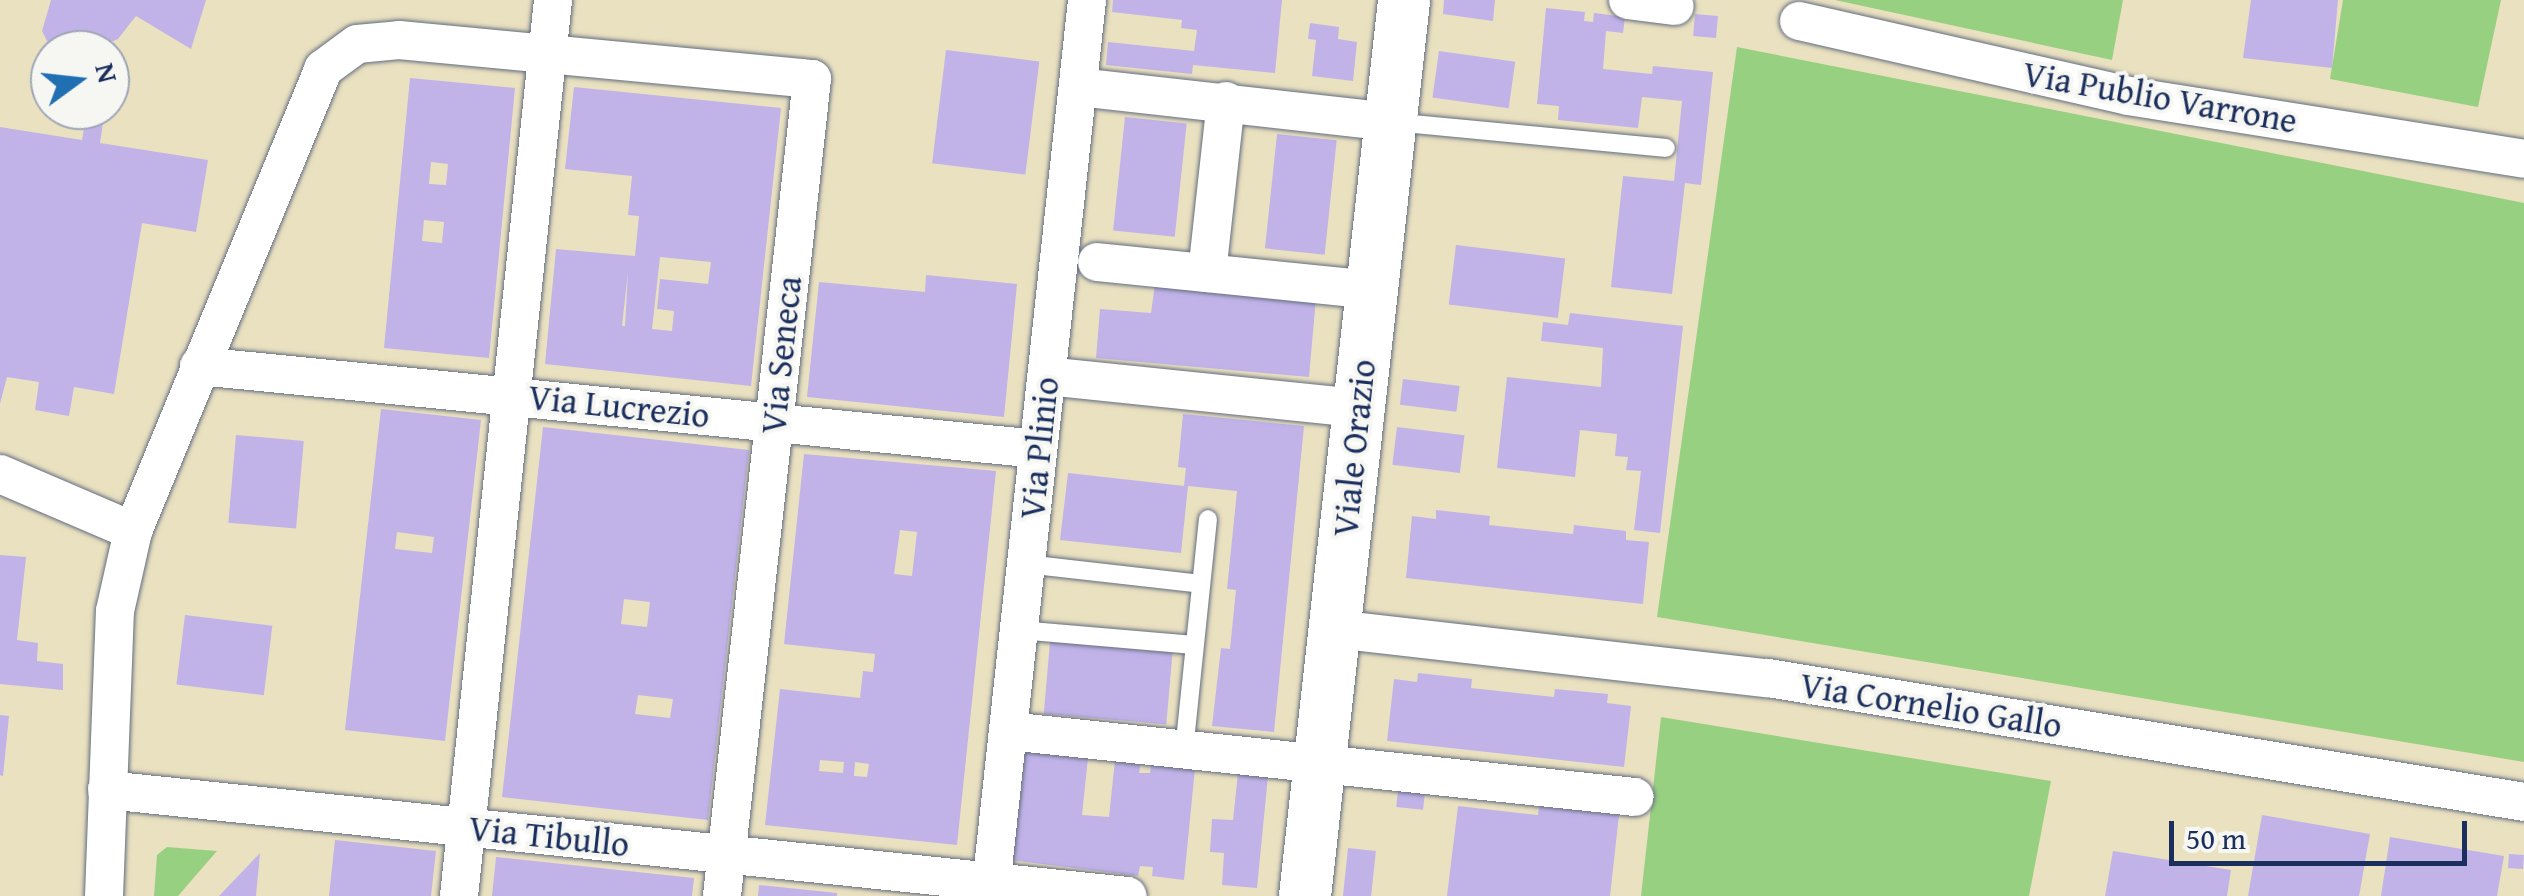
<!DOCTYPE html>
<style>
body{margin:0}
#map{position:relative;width:2524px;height:896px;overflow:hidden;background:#eae1c0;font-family:"Gentium Book Plus",serif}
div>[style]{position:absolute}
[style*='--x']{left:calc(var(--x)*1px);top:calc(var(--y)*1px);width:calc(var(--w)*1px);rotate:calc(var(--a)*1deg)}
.green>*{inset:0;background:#98d082}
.building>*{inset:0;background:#c1b3e8;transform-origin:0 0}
.roads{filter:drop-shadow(0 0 2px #636d80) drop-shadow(0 0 2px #636d80)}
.lane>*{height:18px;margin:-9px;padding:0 9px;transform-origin:9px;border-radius:9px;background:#fff}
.street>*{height:38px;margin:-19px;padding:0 19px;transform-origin:19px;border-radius:19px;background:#fff}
.secondary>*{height:52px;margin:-26px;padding:0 26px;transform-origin:26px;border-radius:26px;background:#fff}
span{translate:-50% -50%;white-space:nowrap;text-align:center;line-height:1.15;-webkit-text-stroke:8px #f6f6f2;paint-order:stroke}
.street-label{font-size:35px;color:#1b2f5e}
.north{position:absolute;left:30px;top:30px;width:100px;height:100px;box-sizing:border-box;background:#f6f6f2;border:2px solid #9ea6b7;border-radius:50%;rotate:75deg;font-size:28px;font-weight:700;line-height:40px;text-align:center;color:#1b2f5e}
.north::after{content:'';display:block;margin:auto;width:35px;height:45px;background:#1f6fb2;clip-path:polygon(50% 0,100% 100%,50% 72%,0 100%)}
.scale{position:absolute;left:2169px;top:821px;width:298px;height:45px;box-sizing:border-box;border:5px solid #1b2f5e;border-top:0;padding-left:12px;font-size:30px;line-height:35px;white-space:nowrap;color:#1b2f5e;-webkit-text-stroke:8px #f6f6f2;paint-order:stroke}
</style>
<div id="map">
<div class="green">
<div style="clip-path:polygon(1835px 0,2123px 0,2112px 60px)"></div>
<div style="clip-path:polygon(2343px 0,2501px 0,2478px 107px,2330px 79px)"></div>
<div style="clip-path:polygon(1737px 47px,2524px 203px,2524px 762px,1657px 617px)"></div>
<div style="clip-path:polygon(1661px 717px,2051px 781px,2029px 896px,1641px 896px)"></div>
<div style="clip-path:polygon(167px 847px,217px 851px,178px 896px,154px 896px,157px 855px)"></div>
</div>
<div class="building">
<div style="clip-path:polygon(51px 0,206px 0,191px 49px,136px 16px,118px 39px,93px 50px,51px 49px,42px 31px)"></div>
<div style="clip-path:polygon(1113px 0,1282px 0,1275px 73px,1193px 65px,1192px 74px,1106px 65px,1108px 42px,1194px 51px,1197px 30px,1181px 28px,1182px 20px,1112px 12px)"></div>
<div style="clip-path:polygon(1444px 0,1495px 0,1493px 21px,1443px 14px)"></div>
<div style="clip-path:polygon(2251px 0,2338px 0,2332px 68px,2243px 58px)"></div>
<div style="clip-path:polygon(1546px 8px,1585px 12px,1584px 21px,1593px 22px,1594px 13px,1625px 17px,1623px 33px,1606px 31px,1603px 69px,1652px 74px,1653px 66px,1713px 72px,1701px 185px,1685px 183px,1672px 294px,1611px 287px,1623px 176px,1674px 181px,1682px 101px,1642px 97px,1638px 128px,1558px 120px,1559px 106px,1537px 104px)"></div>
<div style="left:1695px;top:14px;width:23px;height:22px;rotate:5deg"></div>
<div style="clip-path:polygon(1310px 23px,1339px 27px,1338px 39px,1357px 42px,1353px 81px,1312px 76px,1316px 40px,1308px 39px)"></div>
<div style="left:946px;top:50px;width:94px;height:114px;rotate:7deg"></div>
<div style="left:1439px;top:51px;width:77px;height:47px;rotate:8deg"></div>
<div style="clip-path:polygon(evenodd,410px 78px,515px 88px,489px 358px,384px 348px,410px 78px,431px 162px,448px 164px,446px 185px,429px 184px,431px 162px,410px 78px,424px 220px,444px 222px,442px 243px,422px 241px,424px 220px)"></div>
<div style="clip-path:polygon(evenodd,574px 87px,781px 108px,751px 386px,545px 364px,556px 249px,635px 256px,639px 216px,628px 215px,632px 176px,565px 169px,574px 87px,660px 257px,711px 262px,708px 284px,660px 279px,657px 309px,674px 311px,672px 331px,652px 329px,660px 257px,574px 87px,628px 272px,625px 326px,622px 326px,628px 272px)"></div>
<div style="clip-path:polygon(87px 110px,105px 110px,100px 143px,208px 160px,196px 232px,142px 223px,114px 394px,74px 387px,69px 416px,35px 410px,39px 382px,7px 377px,0 404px,0 127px,82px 140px)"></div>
<div style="left:1125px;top:117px;width:62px;height:114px;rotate:6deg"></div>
<div style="left:1277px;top:134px;width:60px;height:115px;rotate:6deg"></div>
<div style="left:1456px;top:245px;width:110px;height:60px;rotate:7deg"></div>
<div style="clip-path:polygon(926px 275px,1017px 284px,1004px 417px,807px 397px,819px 282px,925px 292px)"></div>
<div style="clip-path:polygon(1155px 284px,1316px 298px,1309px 377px,1096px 358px,1100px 309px,1151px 313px)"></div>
<div style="clip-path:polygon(1570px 313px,1683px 326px,1660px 533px,1634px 530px,1641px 471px,1626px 470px,1628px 457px,1615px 456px,1617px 434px,1580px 430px,1575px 477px,1497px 468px,1507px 377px,1601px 387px,1603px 348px,1541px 341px,1543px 322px,1568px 325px)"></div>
<div style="left:1403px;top:379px;width:57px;height:26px;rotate:7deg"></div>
<div style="clip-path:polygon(evenodd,381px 409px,481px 420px,445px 741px,345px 730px,381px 409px,397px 532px,434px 537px,432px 553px,395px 549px,397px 532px)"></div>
<div style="clip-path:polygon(1183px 414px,1304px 426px,1274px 732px,1212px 726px,1221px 648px,1230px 649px,1236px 590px,1227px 589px,1237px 491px,1188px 486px,1181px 553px,1060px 540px,1068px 473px,1184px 486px,1186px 468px,1178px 467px)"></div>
<div style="clip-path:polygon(evenodd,543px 427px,749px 450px,708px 820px,502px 797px,543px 427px,624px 599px,650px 602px,647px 627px,621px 624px,624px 599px,543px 427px,638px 695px,673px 699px,670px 718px,635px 714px,638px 695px)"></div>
<div style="left:1397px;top:427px;width:68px;height:38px;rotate:7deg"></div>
<div style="left:236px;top:435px;width:68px;height:88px;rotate:5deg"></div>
<div style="clip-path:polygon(evenodd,804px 454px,996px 471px,957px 845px,765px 825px,780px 689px,860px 698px,863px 671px,873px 672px,875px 654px,784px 644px,804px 454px,900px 530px,917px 532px,912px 576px,894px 574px,900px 530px,804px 454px,820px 760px,844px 762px,843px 773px,819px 771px,820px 760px,804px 454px,855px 762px,869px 764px,867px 777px,854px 776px,855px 762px)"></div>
<div style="clip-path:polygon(1436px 510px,1490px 516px,1489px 525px,1573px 534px,1574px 525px,1626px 531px,1626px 540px,1649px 542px,1643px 604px,1406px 578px,1412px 516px,1436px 519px)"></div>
<div style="clip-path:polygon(0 555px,26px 557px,17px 640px,38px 643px,37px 661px,63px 664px,63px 690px,0 684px)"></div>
<div style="left:185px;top:615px;width:88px;height:70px;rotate:7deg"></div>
<div style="left:1050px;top:642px;width:123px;height:72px;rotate:5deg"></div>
<div style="clip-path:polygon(1418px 673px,1472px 679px,1471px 688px,1554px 697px,1555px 689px,1608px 694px,1607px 703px,1631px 706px,1624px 767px,1387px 741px,1394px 679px,1417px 682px)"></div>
<div style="clip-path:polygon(0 715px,9px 716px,3px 776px,0 775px)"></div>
<div style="clip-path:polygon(1022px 751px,1088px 758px,1082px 815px,1109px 817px,1115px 760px,1141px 762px,1139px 773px,1150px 773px,1151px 763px,1195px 768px,1184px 880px,1152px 876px,1153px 867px,1140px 866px,1138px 876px,1009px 860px)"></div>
<div style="clip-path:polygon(1238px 773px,1268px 776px,1257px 888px,1222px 885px,1224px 853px,1210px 852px,1212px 819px,1233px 820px)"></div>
<div style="left:1398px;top:790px;width:27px;height:17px;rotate:6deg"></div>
<div style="clip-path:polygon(1458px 806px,1538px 815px,1539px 806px,1619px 815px,1610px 896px,1447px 896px)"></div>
<div style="clip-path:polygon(2262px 815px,2370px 834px,2359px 896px,2248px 896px)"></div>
<div style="clip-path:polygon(2390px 837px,2504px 856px,2497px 896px,2381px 896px)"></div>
<div style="clip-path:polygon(335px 840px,436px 851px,431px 896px,329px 896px)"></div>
<div style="left:1348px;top:848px;width:28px;height:48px;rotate:6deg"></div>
<div style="clip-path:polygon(2113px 851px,2231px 870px,2227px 896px,2105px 896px)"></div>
<div style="clip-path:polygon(260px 853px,256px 896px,219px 896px)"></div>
<div style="left:2509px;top:854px;width:15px;height:14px;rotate:4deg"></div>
<div style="clip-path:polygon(496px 857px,694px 878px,692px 896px,492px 896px)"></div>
<div style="clip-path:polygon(759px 885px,837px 893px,837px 896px,758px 896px)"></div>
</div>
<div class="roads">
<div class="lane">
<div style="--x:1392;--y:122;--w:275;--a:5.4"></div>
<div style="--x:1026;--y:564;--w:176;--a:6.5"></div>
<div style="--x:1019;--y:630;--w:176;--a:4.9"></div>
<div style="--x:1184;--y:751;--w:233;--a:-84.1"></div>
</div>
<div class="street">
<div style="--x:1628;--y:0;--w:47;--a:7.3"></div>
<div style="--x:1799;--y:21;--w:337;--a:12.8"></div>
<div style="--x:2128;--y:96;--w:401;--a:9"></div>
<div style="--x:1078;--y:87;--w:315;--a:6.4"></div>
<div style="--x:1097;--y:262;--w:277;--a:5.8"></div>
<div style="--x:1207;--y:273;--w:173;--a:-83.7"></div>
<div style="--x:199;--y:366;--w:843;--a:5.65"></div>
<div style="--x:1047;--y:376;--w:314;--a:5.9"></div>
<div style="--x:0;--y:474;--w:145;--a:23.2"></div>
<div style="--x:1335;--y:629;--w:436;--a:6.5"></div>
<div style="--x:1768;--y:678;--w:766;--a:9.31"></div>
<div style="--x:1008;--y:731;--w:630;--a:6.01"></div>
<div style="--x:107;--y:790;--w:1026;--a:5.93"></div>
<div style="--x:104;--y:896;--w:285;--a:-87.8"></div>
<div style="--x:115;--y:611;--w:82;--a:-77.3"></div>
<div style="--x:133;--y:531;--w:500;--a:-67.6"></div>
<div style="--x:323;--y:69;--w:42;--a:-36.3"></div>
<div style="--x:357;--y:44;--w:42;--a:-5.4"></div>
<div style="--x:399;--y:40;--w:415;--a:5.4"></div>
<div style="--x:812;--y:79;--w:822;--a:96.29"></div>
<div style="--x:459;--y:896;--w:901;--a:-84.01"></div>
<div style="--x:990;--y:896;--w:901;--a:-83.82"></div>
</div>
<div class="secondary">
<div style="--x:1305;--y:896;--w:901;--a:-83.69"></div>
</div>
</div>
<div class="street-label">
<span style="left:2160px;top:97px;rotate:10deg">Via Publio Varrone</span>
<span style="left:781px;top:355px;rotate:-84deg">Via Seneca</span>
<span style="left:619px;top:406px;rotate:6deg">Via Lucrezio</span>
<span style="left:1039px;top:448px;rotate:-84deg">Via Plinio</span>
<span style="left:1354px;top:448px;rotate:-84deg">Viale Orazio</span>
<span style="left:1931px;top:705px;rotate:9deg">Via Cornelio Gallo</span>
<span style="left:549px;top:836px;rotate:6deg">Via Tibullo</span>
</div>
<div class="north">N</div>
<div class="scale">50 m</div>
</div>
